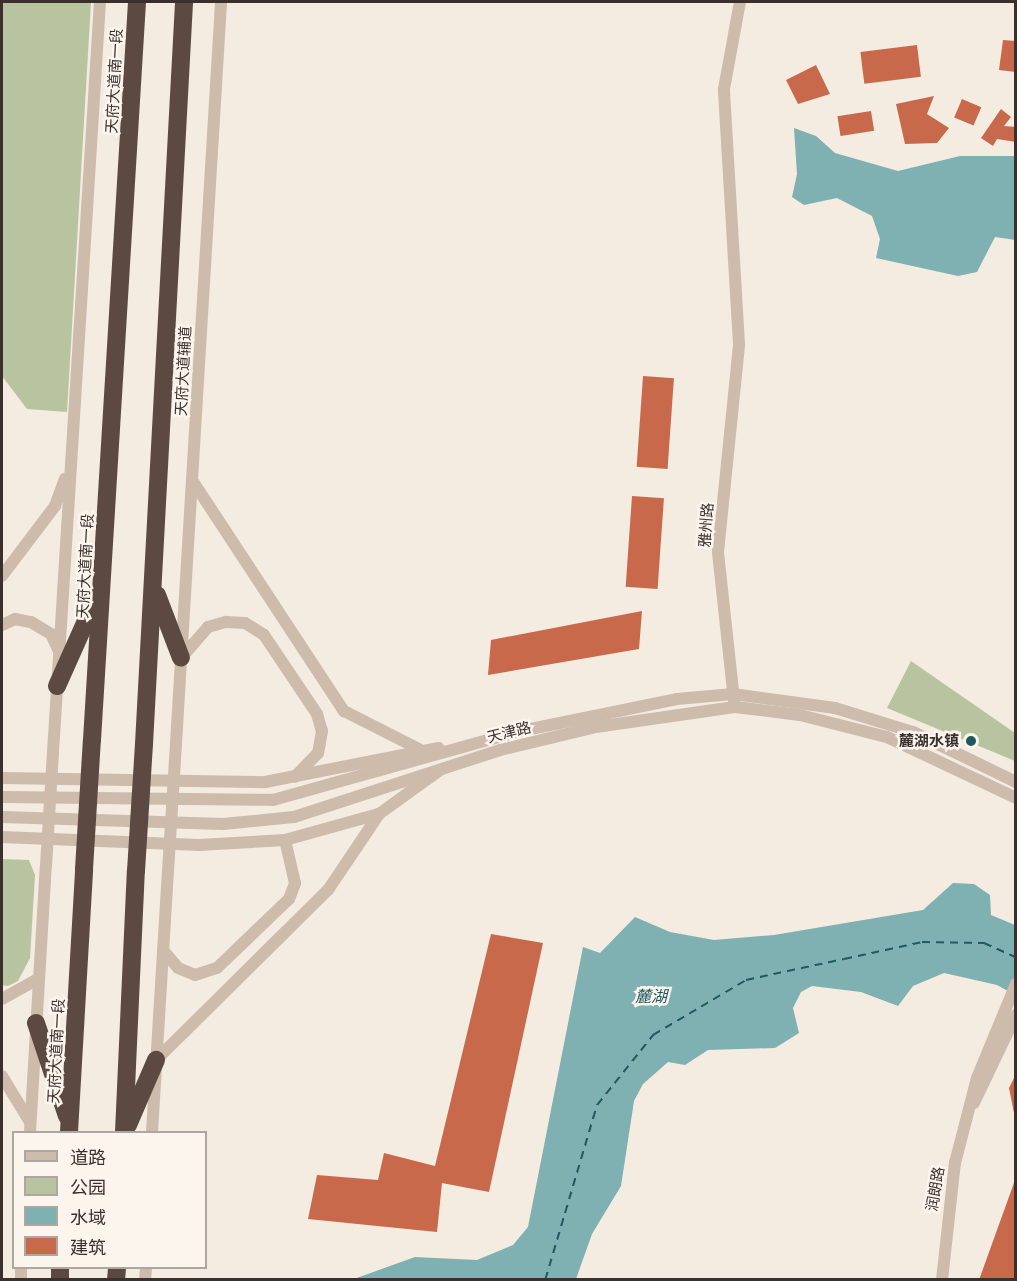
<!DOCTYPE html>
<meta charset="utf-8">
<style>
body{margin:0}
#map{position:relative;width:1017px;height:1281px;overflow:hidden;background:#f4ebe1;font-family:Quicksand,"Noto Sans SC",sans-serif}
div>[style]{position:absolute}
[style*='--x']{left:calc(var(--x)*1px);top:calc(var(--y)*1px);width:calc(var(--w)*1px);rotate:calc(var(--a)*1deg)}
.green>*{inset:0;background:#b8c4a0}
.water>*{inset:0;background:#7fb0b2}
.ferry>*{height:1.5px;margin-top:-0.75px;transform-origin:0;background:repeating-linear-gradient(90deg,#1f5a5e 0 8px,transparent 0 14px)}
.building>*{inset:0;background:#c8694b;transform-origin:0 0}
.minor>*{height:12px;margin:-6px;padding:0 6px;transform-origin:6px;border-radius:6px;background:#cdbbac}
.highway>*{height:18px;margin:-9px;padding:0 9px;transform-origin:9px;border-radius:9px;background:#5c4a42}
.minor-bridge>*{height:12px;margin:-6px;padding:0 6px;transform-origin:6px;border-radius:6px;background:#cdbbac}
.highway-bridge>*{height:18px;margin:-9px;padding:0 9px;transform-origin:9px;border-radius:9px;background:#5c4a42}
.dots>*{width:16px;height:16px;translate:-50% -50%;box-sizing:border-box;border:3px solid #fbf5ee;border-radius:50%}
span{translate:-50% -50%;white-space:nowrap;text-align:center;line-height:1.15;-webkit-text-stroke:5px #fbf5ee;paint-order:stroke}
.street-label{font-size:15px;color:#3b302b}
.poi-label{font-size:15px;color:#3b302b;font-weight:700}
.right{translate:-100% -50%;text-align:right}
.water-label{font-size:16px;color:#1f5a5e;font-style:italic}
.frame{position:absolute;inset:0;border:3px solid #3b302b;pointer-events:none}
.legend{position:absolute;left:12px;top:1131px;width:195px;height:138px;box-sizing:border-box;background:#fbf5ee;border:2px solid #aea6a0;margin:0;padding:8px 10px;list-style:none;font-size:18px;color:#3b302b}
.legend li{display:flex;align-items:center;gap:12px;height:30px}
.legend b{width:30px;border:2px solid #aea6a0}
</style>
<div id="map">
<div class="green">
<div style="clip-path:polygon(2px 2px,91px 2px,67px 412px,27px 409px,2px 376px)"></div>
<div style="clip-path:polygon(911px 661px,1015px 733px,1015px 761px,887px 708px)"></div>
<div style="clip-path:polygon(2px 859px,29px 860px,35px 875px,30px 958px,18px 981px,8px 986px,2px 985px)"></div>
</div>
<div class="water">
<div style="clip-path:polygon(794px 128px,816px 136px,835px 153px,898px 171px,960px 156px,1015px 156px,1015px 240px,995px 237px,977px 272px,958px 276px,876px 258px,880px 239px,872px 216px,837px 198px,804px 205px,792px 197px,797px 174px)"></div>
<div style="clip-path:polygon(953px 883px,974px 884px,990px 895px,991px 915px,1015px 925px,1015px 995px,997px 985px,944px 973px,913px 986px,898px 1006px,861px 992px,812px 986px,801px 992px,793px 1008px,799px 1033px,775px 1048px,708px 1050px,685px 1065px,668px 1062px,643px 1084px,634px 1101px,621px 1186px,592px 1234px,576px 1279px,351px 1280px,415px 1257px,477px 1260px,513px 1245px,528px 1227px,583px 947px,600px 953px,635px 917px,670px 932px,714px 940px,774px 935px,923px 910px)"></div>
</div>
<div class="ferry">
<div style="--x:545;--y:1280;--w:183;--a:-73.5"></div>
<div style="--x:597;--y:1105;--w:90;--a:-51.3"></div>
<div style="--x:653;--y:1035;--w:108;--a:-30.6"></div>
<div style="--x:746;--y:980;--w:100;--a:-12.1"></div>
<div style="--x:844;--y:959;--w:80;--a:-12.3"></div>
<div style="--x:922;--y:942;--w:62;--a:0.9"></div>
<div style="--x:984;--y:943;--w:35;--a:24"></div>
</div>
<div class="building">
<div style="clip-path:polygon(1003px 40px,1016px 41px,1016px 72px,999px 70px)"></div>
<div style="left:917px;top:45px;width:32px;height:57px;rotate:83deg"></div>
<div style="clip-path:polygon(816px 65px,830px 94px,798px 104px,786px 80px)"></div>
<div style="clip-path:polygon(934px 96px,927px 114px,949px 128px,937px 143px,905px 144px,896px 104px)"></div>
<div style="left:962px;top:99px;width:21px;height:20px;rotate:23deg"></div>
<div style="clip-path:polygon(1001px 109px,1011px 117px,1004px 126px,1016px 127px,1016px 142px,997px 139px,993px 146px,981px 138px)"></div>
<div style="left:871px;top:111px;width:20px;height:34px;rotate:81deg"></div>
<div style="left:643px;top:376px;width:31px;height:91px;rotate:4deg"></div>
<div style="left:632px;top:496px;width:32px;height:91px;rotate:4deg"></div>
<div style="clip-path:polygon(642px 611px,639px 649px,488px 675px,491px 640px)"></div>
<div style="clip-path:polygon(491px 934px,543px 943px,489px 1192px,442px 1183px,437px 1232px,308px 1219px,317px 1175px,378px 1180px,384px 1153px,435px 1166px)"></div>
<div style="clip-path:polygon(1016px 1074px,1016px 1113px,1014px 1113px,1009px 1088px)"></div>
<div style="clip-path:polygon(1015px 1180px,1016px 1280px,979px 1280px)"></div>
</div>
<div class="minor">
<div style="--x:192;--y:480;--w:277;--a:56.7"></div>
<div style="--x:344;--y:711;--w:84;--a:26.9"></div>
<div style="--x:2;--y:576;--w:88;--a:-52.9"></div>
<div style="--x:55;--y:506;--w:29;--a:-70"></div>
<div style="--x:2;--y:625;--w:14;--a:-25"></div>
<div style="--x:15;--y:619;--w:16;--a:11"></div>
<div style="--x:31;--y:622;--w:23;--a:31"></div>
<div style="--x:51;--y:634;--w:17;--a:65"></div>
<div style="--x:181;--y:658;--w:41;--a:-48.9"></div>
<div style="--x:208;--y:627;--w:19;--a:-16"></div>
<div style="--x:226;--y:622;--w:19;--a:3"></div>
<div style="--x:245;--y:623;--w:22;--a:32"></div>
<div style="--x:264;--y:635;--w:95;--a:56.1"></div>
<div style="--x:317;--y:714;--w:18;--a:74"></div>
<div style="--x:322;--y:731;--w:22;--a:100"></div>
<div style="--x:318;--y:753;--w:33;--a:134"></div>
<div style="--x:734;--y:700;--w:149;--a:-96.2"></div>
<div style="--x:718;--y:552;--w:209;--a:-84.2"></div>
<div style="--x:739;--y:344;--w:255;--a:-93.4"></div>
<div style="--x:724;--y:89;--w:88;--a:-79.6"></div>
<div style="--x:54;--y:737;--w:736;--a:-86.42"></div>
<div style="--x:176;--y:743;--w:742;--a:-86.52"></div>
<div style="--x:2;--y:778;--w:263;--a:0.9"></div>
<div style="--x:265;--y:782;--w:177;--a:-11.1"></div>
<div style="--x:2;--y:797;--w:271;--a:0.6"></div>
<div style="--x:273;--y:800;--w:252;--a:-15.6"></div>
<div style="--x:516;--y:732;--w:164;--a:-11.6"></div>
<div style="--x:677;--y:699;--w:56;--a:-5.1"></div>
<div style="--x:733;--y:694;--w:103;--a:7.8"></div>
<div style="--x:835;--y:708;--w:82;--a:17.1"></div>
<div style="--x:913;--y:732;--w:114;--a:25.9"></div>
<div style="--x:2;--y:817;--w:221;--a:1.8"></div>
<div style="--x:223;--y:824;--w:71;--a:-5.6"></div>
<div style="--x:294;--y:817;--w:217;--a:-18"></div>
<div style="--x:500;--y:750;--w:99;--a:-13.5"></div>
<div style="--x:596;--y:727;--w:140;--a:-8.2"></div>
<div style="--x:735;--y:707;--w:65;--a:7"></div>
<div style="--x:800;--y:715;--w:90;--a:14.2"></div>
<div style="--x:887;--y:737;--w:143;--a:25.3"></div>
<div style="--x:2;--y:837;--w:197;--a:2.3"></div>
<div style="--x:199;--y:845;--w:86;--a:-3.3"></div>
<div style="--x:285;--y:840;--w:98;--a:-15.5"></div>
<div style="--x:379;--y:814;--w:75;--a:-35.8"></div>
<div style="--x:163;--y:950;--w:23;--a:50"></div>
<div style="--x:178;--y:968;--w:18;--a:22"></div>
<div style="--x:195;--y:975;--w:23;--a:-18"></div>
<div style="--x:217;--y:968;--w:100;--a:-43.8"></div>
<div style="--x:289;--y:899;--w:17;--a:-69"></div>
<div style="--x:295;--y:883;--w:44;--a:-103.1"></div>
<div style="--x:2;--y:999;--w:41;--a:-29.1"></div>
<div style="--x:156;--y:1060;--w:242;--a:-44.7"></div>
<div style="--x:328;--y:890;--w:92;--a:-56.1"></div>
<div style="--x:2;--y:1076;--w:54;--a:58.7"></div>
<div style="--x:974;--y:1103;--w:98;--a:-64.5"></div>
<div style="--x:30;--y:1132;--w:266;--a:-86.6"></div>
<div style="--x:152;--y:1132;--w:261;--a:-86.5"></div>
<div style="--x:21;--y:1280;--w:12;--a:-90"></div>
<div style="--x:145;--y:1280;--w:12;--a:-85"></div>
<div style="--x:942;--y:1280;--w:118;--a:-83.7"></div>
<div style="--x:955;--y:1163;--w:88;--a:-75.5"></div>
<div style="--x:977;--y:1078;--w:102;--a:-67.5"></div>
</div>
<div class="highway">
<div style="--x:157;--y:595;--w:67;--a:69.1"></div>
<div style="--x:57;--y:686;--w:98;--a:-66"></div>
<div style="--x:92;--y:740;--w:739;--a:-86.51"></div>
<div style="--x:144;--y:744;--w:743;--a:-86.91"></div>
<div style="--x:36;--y:1023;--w:98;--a:71.6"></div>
<div style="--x:128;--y:1125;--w:71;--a:-66.7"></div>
<div style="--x:69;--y:1132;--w:263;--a:-86.7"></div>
<div style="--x:124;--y:1132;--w:261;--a:-87.4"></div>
<div style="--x:60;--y:1280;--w:12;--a:-90"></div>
<div style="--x:116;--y:1280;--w:12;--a:-85"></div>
</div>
<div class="minor-bridge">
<div style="--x:46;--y:866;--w:129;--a:-86.5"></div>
<div style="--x:168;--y:871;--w:128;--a:-86.4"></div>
</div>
<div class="highway-bridge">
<div style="--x:84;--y:869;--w:129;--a:-86.5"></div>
<div style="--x:136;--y:871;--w:127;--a:-86.4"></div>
</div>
<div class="dots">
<div style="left:971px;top:741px;background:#1f5a5e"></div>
</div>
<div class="street-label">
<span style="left:114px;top:81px;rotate:-87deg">天府大道南一段</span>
<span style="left:183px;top:371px;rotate:-87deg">天府大道辅道</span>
<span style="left:706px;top:525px;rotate:-86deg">雅州路</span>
<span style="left:85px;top:566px;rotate:-87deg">天府大道南一段</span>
<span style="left:509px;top:732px;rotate:-14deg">天津路</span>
<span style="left:56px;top:1051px;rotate:-87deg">天府大道南一段</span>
<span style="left:935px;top:1189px;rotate:-80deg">润朗路</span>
</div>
<div class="poi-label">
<span class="right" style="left:959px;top:741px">麓湖水镇</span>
</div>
<div class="water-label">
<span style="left:651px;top:996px">麓湖</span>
</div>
<div class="frame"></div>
<ul class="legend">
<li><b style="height:8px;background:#cdbbac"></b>道路</li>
<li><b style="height:16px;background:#b8c4a0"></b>公园</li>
<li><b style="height:16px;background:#7fb0b2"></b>水域</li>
<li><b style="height:16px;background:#c8694b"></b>建筑</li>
</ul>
</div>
